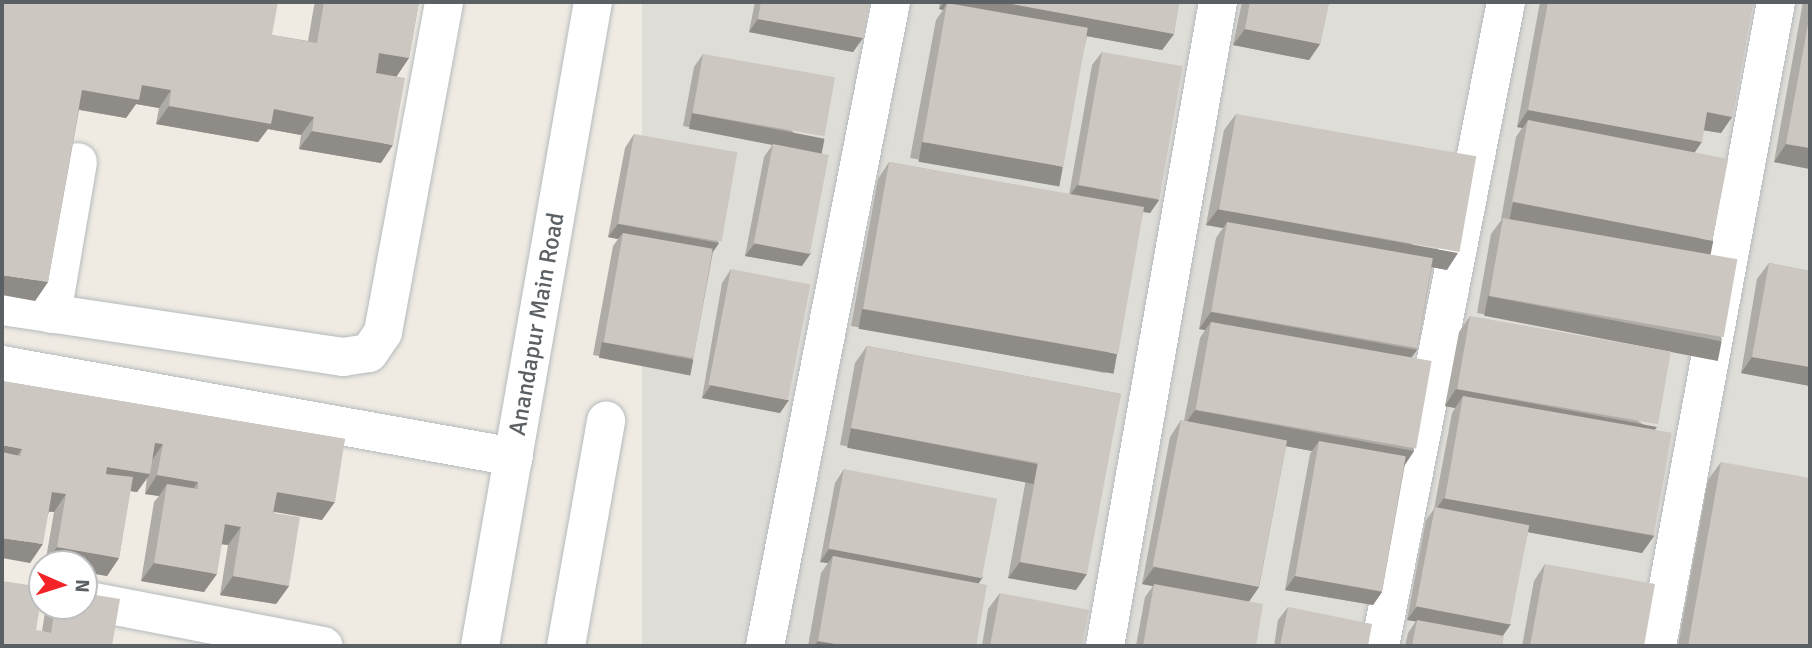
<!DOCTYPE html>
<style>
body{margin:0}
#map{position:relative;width:1812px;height:648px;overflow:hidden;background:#efebe2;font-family:Signika,sans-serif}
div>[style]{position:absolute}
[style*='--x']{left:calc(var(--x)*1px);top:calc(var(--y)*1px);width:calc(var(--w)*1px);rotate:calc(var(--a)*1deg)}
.industrial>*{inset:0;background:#dfddd7;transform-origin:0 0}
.roads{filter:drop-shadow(0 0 2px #b5babe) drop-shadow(0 0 2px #b5babe)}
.street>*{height:38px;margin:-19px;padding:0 19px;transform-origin:19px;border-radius:19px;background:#fff}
.wall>*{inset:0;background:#afaba6}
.shaded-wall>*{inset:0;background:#8f8b87;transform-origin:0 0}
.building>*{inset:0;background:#ccc7c1;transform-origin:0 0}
span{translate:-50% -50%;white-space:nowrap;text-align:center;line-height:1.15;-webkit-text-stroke:5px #fff;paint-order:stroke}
.street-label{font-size:24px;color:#5b6064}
.frame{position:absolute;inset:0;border:4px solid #5b6064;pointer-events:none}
.north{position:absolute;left:28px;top:550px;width:70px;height:70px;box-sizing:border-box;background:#fff;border:2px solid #bdbfc1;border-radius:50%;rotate:93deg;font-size:19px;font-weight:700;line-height:28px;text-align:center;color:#5b6064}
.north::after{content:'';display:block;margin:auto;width:24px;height:32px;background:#f42327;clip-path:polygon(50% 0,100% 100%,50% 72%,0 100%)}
</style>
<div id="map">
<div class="industrial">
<div style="left:642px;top:2px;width:1168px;height:652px"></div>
</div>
<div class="roads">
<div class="street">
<div style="--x:2;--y:306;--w:345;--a:8.5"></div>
<div style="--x:343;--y:357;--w:26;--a:-9"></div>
<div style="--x:369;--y:353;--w:25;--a:-56"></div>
<div style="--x:383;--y:332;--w:336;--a:-79.5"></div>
<div style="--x:52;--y:314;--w:154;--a:-80.3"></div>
<div style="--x:2;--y:365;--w:520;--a:10.19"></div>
<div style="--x:84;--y:600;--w:244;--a:10.9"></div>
<div style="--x:480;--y:646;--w:654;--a:-80.05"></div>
<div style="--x:566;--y:646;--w:229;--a:-79.9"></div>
<div style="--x:765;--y:646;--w:656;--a:-78.93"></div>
<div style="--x:1105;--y:646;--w:654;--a:-80.05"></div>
<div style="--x:1380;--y:646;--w:656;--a:-78.93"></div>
<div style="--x:1657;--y:646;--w:655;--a:-79.53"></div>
</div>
</div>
<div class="wall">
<div style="clip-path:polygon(2px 2px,272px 35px,308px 41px,314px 6px,316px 2px,419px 2px,409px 58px,397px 76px,381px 163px,299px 149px,301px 135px,268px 129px,258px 142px,156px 124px,159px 108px,136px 104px,126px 118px,79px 110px,48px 282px,35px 301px)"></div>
<div style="clip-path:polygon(755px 2px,869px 2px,863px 38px,853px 52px,749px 32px)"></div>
<div style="clip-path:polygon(940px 2px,1179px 2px,1174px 34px,1162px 50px,1087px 36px,1052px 184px,910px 158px,936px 20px,943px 10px,939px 9px)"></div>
<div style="clip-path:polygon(1242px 2px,1329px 2px,1320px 44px,1309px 60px,1233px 45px)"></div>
<div style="clip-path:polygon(1540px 2px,1753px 2px,1732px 117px,1721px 133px,1704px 130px,1695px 152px,1702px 255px,1722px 340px,1711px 356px,1477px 313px,1491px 234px,1502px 219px,1501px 219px,1516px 137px,1522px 128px,1517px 127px)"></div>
<div style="clip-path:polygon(1803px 2px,1810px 2px,1810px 169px,1774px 162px)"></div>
<div style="clip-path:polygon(1102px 52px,1159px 200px,1150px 213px,1143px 212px,1105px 373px,851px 326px,878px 179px,889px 162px,1069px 195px,1092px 65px)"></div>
<div style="clip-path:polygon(703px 54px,815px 151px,683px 126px,694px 67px)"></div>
<div style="clip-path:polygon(1236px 114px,1447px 270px,1432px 267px,1417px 350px,1411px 358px,1414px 451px,1405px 464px,1382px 592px,1373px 605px,1285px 590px,1310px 454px,1312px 451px,1286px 446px,1259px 587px,1249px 602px,1256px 646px,1136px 646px,1145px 597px,1153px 586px,1142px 584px,1170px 437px,1181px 420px,1184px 421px,1200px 338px,1205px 330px,1199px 329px,1216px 238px,1223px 228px,1206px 225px,1224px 130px)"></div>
<div style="clip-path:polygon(634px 134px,719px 243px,713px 252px,693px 359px,684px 372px,593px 355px,613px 246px,618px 239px,608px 237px,625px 148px)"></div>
<div style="clip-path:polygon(773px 144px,802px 266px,745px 256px,764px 157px)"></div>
<div style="clip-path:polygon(1769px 263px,1810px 271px,1810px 386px,1741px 373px,1757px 279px)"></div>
<div style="clip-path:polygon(731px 269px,780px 413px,702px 398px,722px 283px)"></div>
<div style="clip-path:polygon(1470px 316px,1654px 431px,1654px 536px,1642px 553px,1528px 532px,1503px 636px,1502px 646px,1405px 646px,1408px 633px,1416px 621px,1407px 620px,1426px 520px,1434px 509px,1452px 413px,1455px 408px,1445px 406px,1459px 332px)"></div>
<div style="clip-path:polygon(867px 346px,1121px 394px,1076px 590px,1008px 578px,1026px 479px,840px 445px,855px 363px)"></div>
<div style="clip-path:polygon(2px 381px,345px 439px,322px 520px,274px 512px,289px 586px,276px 604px,220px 595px,228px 545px,222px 544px,204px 592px,141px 581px,154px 502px,159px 496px,145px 494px,147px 478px,137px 492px,130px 491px,119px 558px,107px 576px,84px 572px,84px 564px,45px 564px,54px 512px,49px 512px,30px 563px)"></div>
<div style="clip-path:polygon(1721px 462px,1810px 646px,1678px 646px,1708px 480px)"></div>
<div style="clip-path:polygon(844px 469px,979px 583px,976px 646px,808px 646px,821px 573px,828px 563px,820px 562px,835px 483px)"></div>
<div style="clip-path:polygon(1545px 564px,1644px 646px,1522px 646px,1534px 581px)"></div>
<div style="clip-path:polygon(1000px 593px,1082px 646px,982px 646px,988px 609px)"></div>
<div style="clip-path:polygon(46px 606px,84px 606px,112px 646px,36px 630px,42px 631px)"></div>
<div style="clip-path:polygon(1288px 607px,1368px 646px,1274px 646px,1278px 620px)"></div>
</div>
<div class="shaded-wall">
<div style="clip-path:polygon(944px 2px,1001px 2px,1174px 34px,1162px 50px,946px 10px,947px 3px,943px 10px,939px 9px)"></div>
<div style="clip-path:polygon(758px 19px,863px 38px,853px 52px,749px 32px)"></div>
<div style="clip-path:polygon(1245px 29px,1320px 44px,1309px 60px,1233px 45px)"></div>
<div style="clip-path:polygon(379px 53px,409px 58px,396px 77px,367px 72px)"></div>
<div style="clip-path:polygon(142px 85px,171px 90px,159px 108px,136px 104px,126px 118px,70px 108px,82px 90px)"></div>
<div style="clip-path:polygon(169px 106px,274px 109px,314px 117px,301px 135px,268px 129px,258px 142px,156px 124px)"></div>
<div style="clip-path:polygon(1528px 110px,1702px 142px,1690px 159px,1528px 120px,1523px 128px,1517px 127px)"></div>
<div style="clip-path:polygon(1707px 112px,1732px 117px,1721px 133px,1695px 129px)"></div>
<div style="left:692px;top:113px;width:135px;height:16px;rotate:11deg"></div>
<div style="clip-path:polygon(312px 131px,393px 145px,381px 163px,299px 149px)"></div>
<div style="left:922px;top:142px;width:143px;height:20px;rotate:10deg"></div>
<div style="clip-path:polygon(1786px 144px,1810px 148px,1810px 169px,1774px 162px)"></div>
<div style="clip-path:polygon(1077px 185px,1159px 200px,1150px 213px,1068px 198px)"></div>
<div style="left:1513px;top:202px;width:204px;height:21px;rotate:11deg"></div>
<div style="clip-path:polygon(1218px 209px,1458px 253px,1447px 270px,1226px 229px,1227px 222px,1223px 228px,1206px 225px)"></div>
<div style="clip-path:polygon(618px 224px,719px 243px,710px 256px,623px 233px,618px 239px,608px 237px)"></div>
<div style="clip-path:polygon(755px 243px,811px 253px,802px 266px,745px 256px)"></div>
<div style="clip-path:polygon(2px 275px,48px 282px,35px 301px,2px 295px)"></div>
<div style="left:1488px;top:296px;width:238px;height:20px;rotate:11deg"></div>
<div style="left:862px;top:309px;width:259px;height:20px;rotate:10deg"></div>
<div style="clip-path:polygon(1211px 312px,1417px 350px,1405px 366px,1211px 322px,1205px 330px,1199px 329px)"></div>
<div style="left:602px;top:342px;width:93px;height:16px;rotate:11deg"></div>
<div style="clip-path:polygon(1752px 357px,1810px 367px,1810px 386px,1741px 373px)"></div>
<div style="clip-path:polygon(711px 385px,789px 400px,780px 413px,702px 398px)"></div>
<div style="clip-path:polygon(1456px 389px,1657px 427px,1645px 443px,1463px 396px,1455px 408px,1445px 406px)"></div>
<div style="clip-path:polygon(1195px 410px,1414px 451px,1403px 468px,1319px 441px,1312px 451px,1183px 427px)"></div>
<div style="left:851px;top:428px;width:190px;height:20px;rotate:11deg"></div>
<div style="clip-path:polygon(155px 443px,163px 444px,150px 463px)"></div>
<div style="clip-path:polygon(2px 445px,22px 449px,9px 467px,2px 466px)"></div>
<div style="clip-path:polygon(107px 467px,150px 474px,137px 492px,94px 485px)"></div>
<div style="clip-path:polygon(157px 475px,198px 482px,185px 500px,167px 484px,159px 496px,145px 494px)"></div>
<div style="clip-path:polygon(52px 492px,66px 494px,54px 512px,39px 510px)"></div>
<div style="clip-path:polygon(277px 492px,335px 502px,322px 520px,265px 510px)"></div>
<div style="clip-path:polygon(1444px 498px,1654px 536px,1642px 553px,1434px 515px,1434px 512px)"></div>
<div style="clip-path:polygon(225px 524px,241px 527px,228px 545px,212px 543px)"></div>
<div style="clip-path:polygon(2px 538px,43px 544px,30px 563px,2px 558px)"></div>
<div style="clip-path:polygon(57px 547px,119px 558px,107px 576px,84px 572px,84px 564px,45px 564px)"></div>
<div style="clip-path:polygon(829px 549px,983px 577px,974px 590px,833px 556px,828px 563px,820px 562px)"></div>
<div style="clip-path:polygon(1020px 562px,1087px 574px,1076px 590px,1008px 578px)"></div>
<div style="clip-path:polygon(154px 563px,217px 574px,204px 592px,141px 581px)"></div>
<div style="clip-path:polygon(1154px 567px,1259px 587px,1247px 604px,1142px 584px)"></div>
<div style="clip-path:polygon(233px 576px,289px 586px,276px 604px,220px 595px)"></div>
<div style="clip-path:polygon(1295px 576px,1382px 592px,1373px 605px,1285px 590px)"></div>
<div style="clip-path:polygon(1417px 606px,1511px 624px,1502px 637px,1407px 620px)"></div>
<div style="clip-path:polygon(818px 641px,847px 646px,814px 646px)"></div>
</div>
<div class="building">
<div style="clip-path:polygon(2px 2px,278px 2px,272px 35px,317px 43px,324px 2px,419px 2px,409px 58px,379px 53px,376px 73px,405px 78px,393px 145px,312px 131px,314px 117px,274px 109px,271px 124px,169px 106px,171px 90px,142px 85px,139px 100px,82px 90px,48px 282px,2px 275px)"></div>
<div style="clip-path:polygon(761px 2px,869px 2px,863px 38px,758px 19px)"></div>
<div style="clip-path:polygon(1001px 2px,1179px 2px,1174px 34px)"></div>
<div style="clip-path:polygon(1250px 2px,1329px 2px,1320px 44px,1245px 29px)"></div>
<div style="clip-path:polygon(1548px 2px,1753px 2px,1732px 117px,1707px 112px,1702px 142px,1528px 110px)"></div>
<div style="left:947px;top:3px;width:143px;height:141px;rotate:10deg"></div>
<div style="clip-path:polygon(1810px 13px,1810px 148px,1786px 144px)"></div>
<div style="left:1102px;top:52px;width:82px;height:135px;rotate:10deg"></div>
<div style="left:703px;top:54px;width:134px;height:60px;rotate:10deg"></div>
<div style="left:1236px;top:114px;width:244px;height:97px;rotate:10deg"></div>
<div style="left:1528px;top:120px;width:204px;height:83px;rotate:11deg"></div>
<div style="left:634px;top:134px;width:105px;height:91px;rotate:10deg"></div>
<div style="left:773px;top:144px;width:57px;height:101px;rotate:11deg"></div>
<div style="left:889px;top:162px;width:259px;height:149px;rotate:10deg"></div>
<div style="left:1503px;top:218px;width:238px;height:79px;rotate:10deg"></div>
<div style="left:1227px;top:222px;width:209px;height:91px;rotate:10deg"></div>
<div style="left:623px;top:233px;width:91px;height:111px;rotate:10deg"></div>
<div style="clip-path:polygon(1769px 263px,1810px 271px,1810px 367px,1752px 357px)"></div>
<div style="left:731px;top:269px;width:81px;height:118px;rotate:11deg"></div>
<div style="left:1470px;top:316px;width:204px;height:74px;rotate:10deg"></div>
<div style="left:1211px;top:322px;width:224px;height:89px;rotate:10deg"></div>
<div style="clip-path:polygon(867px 346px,1121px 394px,1087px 574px,1020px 562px,1038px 463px,851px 428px)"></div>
<div style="clip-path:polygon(2px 381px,345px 439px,335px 502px,277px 492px,273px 513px,300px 517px,289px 586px,233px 576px,241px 527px,225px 524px,217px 574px,154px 563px,167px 484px,198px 489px,198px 482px,157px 475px,163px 444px,155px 443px,150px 474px,107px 467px,106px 474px,133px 477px,119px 558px,57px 547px,66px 494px,52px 492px,43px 544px,2px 538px,2px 452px,20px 456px,22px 449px,2px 445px)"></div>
<div style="left:1463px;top:396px;width:212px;height:104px;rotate:10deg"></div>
<div style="left:1181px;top:420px;width:108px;height:149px;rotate:11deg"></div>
<div style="left:1319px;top:441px;width:88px;height:137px;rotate:10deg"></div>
<div style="clip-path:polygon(1721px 462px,1810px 478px,1810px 646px,1688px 646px)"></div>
<div style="left:844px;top:469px;width:156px;height:81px;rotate:11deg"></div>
<div style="left:1435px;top:507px;width:96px;height:101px;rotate:11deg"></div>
<div style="clip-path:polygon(833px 556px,987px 585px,976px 646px,847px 646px,818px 641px)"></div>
<div style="clip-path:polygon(1545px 564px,1655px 584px,1644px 646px,1530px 646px)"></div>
<div style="clip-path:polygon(2px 581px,42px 587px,42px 595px,36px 630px,51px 633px,55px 606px,84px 606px,84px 593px,120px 599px,112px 646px,2px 646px)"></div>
<div style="clip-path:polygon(1154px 584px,1263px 604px,1256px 646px,1143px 646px)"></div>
<div style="clip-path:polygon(1000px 593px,1089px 610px,1082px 646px,990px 646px)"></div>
<div style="clip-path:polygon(1288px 607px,1372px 624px,1368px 646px,1280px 646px)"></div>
<div style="clip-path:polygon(1417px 620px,1504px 636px,1502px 646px,1412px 646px)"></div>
</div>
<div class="street-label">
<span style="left:537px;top:324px;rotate:-80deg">Anandapur Main Road</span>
</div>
<div class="frame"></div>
<div class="north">N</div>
</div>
